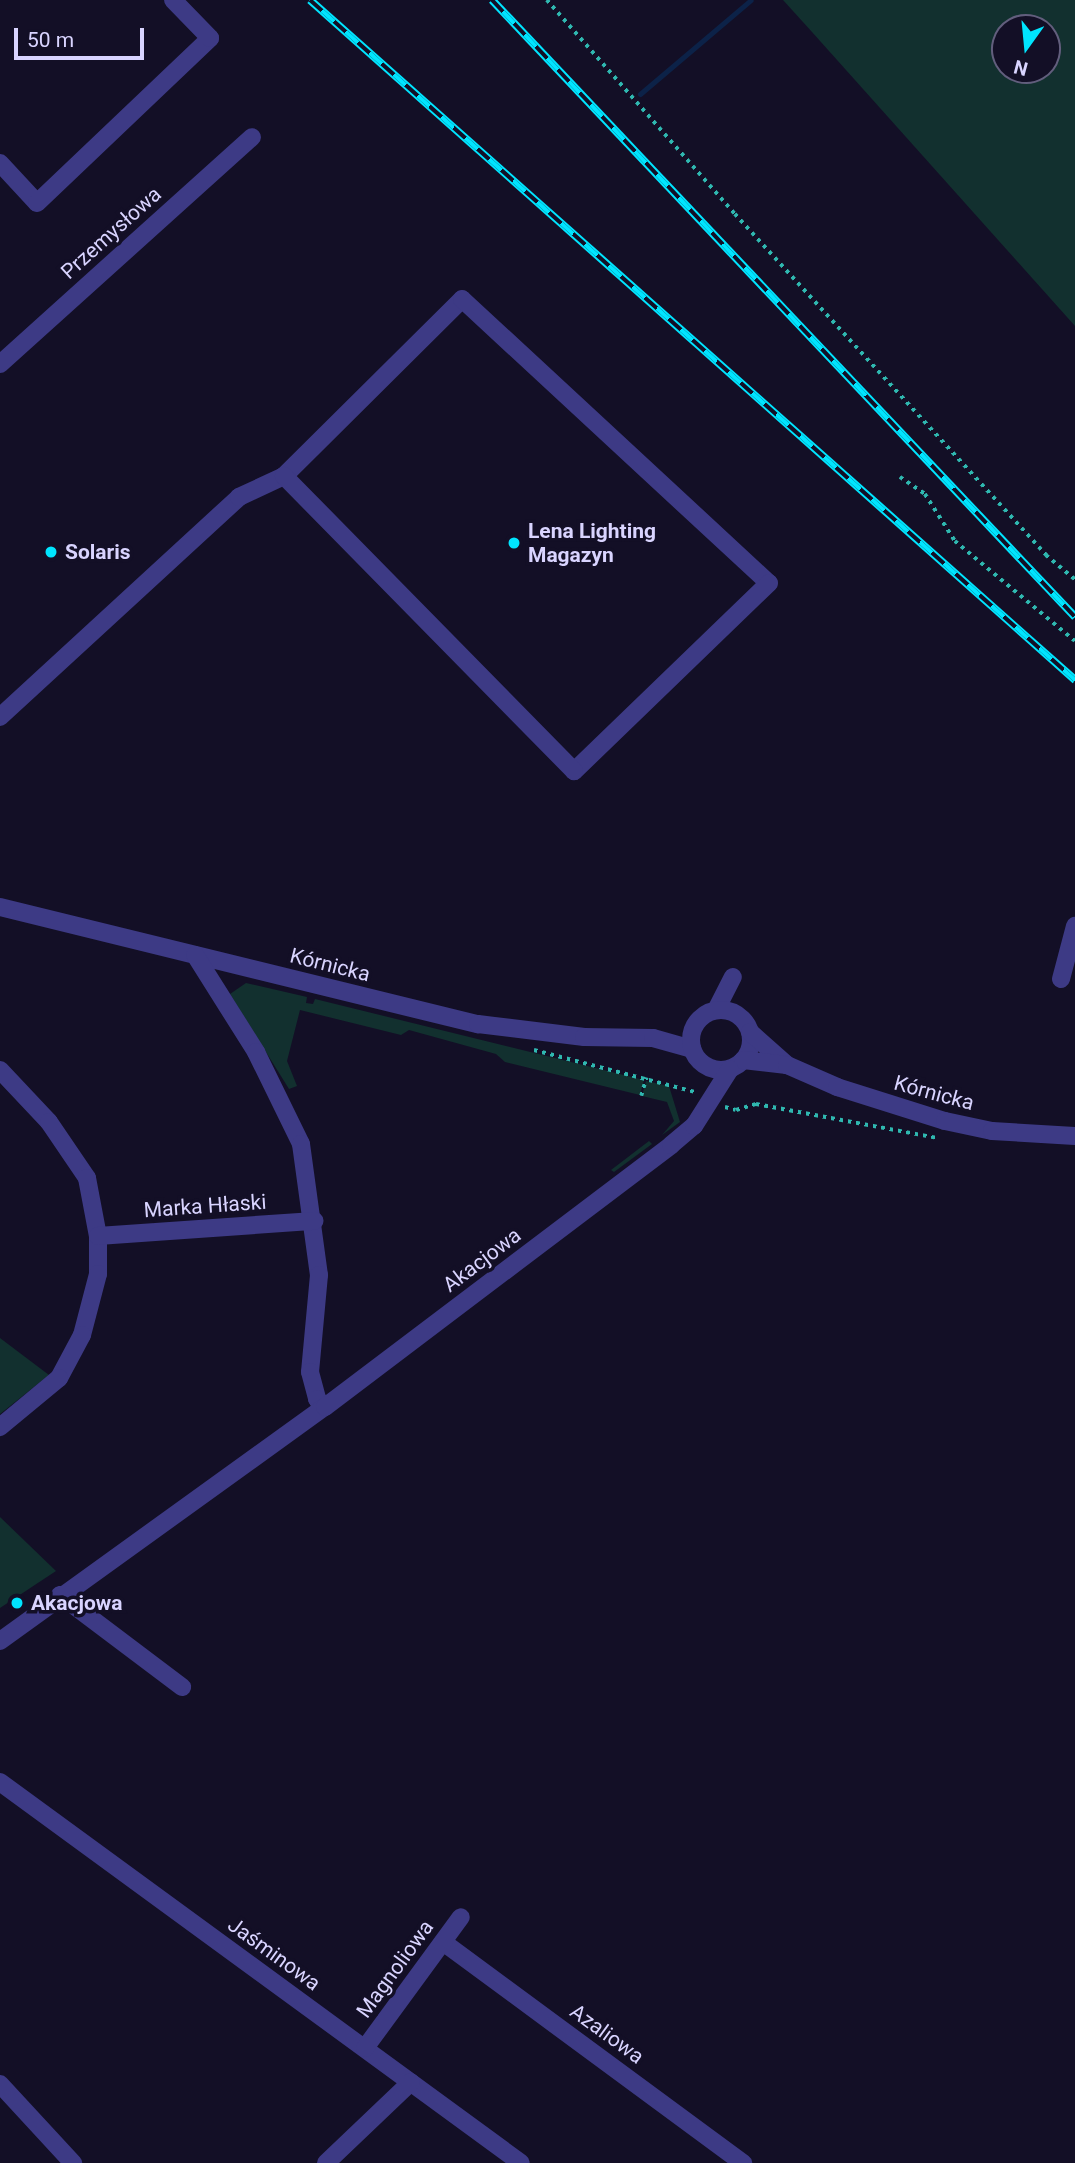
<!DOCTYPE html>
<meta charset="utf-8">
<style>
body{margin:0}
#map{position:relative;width:1075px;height:2163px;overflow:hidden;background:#130f26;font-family:Roboto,sans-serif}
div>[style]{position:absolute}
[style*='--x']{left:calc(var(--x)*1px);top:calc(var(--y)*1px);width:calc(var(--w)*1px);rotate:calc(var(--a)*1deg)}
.green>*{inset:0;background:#12302f}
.stream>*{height:5px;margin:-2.5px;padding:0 2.5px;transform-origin:2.5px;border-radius:2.5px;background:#0c2248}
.path>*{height:3.5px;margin-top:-1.75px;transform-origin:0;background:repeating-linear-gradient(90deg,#2fb8b0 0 3.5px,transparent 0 8.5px)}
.minor>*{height:18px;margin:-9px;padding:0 9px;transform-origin:9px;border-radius:9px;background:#3d3a85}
.minor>.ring{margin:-9px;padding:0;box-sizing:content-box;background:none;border:18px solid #3d3a85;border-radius:50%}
.rail>*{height:8px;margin-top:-4px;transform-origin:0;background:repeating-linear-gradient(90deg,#130f26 0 16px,#00e5ff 0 32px);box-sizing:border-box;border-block:2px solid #00e5ff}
.dots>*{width:19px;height:19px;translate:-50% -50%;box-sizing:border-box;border:4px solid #130f26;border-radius:50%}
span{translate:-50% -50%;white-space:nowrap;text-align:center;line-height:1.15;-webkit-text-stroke:7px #130f26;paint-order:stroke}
.street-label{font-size:21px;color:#d9d4ff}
.poi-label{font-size:21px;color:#d9d4ff;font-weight:700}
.left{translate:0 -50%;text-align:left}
.north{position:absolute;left:991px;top:14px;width:70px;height:70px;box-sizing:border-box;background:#130f26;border:2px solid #625e7d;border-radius:50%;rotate:195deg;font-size:19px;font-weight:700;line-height:28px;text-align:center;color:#d9d4ff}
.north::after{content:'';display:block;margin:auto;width:24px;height:32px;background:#00e5ff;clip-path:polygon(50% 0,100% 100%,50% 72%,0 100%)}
.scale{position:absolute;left:14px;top:28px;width:130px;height:32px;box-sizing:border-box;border:4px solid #d9d4ff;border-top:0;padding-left:9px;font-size:21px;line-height:24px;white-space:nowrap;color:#d9d4ff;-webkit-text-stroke:5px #130f26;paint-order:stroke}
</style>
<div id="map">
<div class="green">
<div style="clip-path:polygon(evenodd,783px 0,1075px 0,1075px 326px,812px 32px,783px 0,1005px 28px,1047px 28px,1047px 70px,1005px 70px,1005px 28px)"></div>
<div style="clip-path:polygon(246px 983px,307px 997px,306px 1003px,313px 1004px,315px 999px,644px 1080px,640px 1095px,505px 1062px,496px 1054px,409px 1030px,401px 1035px,300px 1010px,287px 1061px,297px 1086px,289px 1089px,230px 994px)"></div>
<div style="clip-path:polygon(646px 1081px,669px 1086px,680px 1122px,662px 1135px,674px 1121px,667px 1102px,642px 1096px)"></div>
<div style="clip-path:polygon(649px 1141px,652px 1144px,614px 1172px,611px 1170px)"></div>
<div style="clip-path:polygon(0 1338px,49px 1375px,0 1414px)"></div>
<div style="clip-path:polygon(0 1517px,56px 1571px,0 1608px)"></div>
</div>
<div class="stream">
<div style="--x:640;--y:94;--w:145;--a:-40.3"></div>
</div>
<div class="path">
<div style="--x:547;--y:0;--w:285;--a:48.7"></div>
<div style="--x:735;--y:214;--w:462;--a:47.6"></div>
<div style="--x:1046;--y:555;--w:38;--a:40"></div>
<div style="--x:900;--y:477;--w:30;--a:34"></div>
<div style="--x:925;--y:494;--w:56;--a:57.4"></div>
<div style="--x:955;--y:541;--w:156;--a:39.8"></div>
<div style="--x:534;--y:1050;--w:166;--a:14.6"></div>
<div style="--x:641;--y:1096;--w:19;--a:-74"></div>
<div style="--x:725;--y:1107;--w:11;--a:15"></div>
<div style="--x:736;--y:1110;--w:21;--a:-17"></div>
<div style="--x:756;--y:1104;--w:184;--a:10.6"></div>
</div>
<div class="minor">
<div style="--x:0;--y:163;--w:54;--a:47.2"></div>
<div style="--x:37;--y:203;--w:239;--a:-43.6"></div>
<div style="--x:210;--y:38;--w:53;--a:-134.2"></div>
<div style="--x:0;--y:364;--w:339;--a:-42"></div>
<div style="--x:0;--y:717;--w:325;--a:-42.6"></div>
<div style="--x:239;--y:497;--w:50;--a:-25"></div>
<div style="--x:284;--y:476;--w:251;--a:-44.8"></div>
<div style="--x:462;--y:299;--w:418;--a:42.8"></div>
<div style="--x:769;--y:583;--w:271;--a:136"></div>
<div style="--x:574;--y:771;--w:414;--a:-134.5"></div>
<div style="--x:0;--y:907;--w:492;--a:13.8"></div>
<div style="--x:478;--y:1024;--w:107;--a:7"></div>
<div style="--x:584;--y:1037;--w:69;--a:0.8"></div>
<div style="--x:653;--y:1038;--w:41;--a:15.8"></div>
<div style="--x:195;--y:955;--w:115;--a:57.8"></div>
<div style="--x:256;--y:1052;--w:102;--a:63.9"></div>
<div style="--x:301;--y:1144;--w:132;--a:82.2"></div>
<div style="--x:319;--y:1275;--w:97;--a:95.3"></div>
<div style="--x:310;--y:1372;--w:28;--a:75"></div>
<div style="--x:317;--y:1399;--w:11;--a:45"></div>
<div style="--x:1061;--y:979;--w:55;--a:-75.2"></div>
<div style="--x:716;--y:1010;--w:37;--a:-63"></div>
<div class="ring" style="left:691px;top:1010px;width:42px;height:42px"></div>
<div style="--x:750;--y:1032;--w:50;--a:41.7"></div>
<div style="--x:743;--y:1060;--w:44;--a:6.5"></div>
<div style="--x:787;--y:1065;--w:55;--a:23.7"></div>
<div style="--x:837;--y:1087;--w:113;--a:17.5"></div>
<div style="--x:945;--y:1121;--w:48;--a:12"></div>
<div style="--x:992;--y:1131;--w:83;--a:3.4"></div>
<div style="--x:0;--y:1070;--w:71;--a:46.7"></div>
<div style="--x:49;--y:1122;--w:68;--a:55.8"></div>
<div style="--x:87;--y:1178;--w:59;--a:79.3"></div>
<div style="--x:98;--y:1236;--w:38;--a:90"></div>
<div style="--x:98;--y:1274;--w:63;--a:104.7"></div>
<div style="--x:82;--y:1335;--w:49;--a:118.1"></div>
<div style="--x:59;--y:1378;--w:77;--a:140.3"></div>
<div style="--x:98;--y:1236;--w:217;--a:-4"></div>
<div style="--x:60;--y:1595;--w:153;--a:37"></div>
<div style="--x:0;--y:1641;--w:400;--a:-35.8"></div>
<div style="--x:325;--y:1407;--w:434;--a:-37.1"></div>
<div style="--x:671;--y:1145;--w:30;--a:-40"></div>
<div style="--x:694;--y:1126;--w:67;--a:-57.7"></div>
<div style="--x:0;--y:1782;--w:645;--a:36.18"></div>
<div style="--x:443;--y:1942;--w:373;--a:36.4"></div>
<div style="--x:365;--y:2048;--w:162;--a:-53.8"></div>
<div style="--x:0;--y:2084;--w:108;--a:47.3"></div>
<div style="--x:326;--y:2163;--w:117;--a:-43.6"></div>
</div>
<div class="rail">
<div style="--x:310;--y:0;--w:1024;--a:41.63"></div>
<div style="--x:492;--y:0;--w:849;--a:46.62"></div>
</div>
<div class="dots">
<div style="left:514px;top:543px;background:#00e5ff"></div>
<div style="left:51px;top:552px;background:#00e5ff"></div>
<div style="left:17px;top:1603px;background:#00e5ff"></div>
</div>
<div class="street-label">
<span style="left:111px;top:233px;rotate:-42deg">Przemysłowa</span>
<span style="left:330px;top:965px;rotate:14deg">Kórnicka</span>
<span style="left:934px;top:1093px;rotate:15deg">Kórnicka</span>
<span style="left:205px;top:1206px;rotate:-4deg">Marka Hłaski</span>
<span style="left:482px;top:1260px;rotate:-37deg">Akacjowa</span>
<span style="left:274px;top:1954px;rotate:36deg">Jaśminowa</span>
<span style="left:395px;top:1969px;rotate:-54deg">Magnoliowa</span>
<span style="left:607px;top:2034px;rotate:36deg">Azaliowa</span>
</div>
<div class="poi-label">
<span class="left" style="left:528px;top:543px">Lena Lighting<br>Magazyn</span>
<span class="left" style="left:65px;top:552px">Solaris</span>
<span class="left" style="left:31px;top:1603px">Akacjowa</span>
</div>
<div class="north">N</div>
<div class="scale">50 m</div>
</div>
